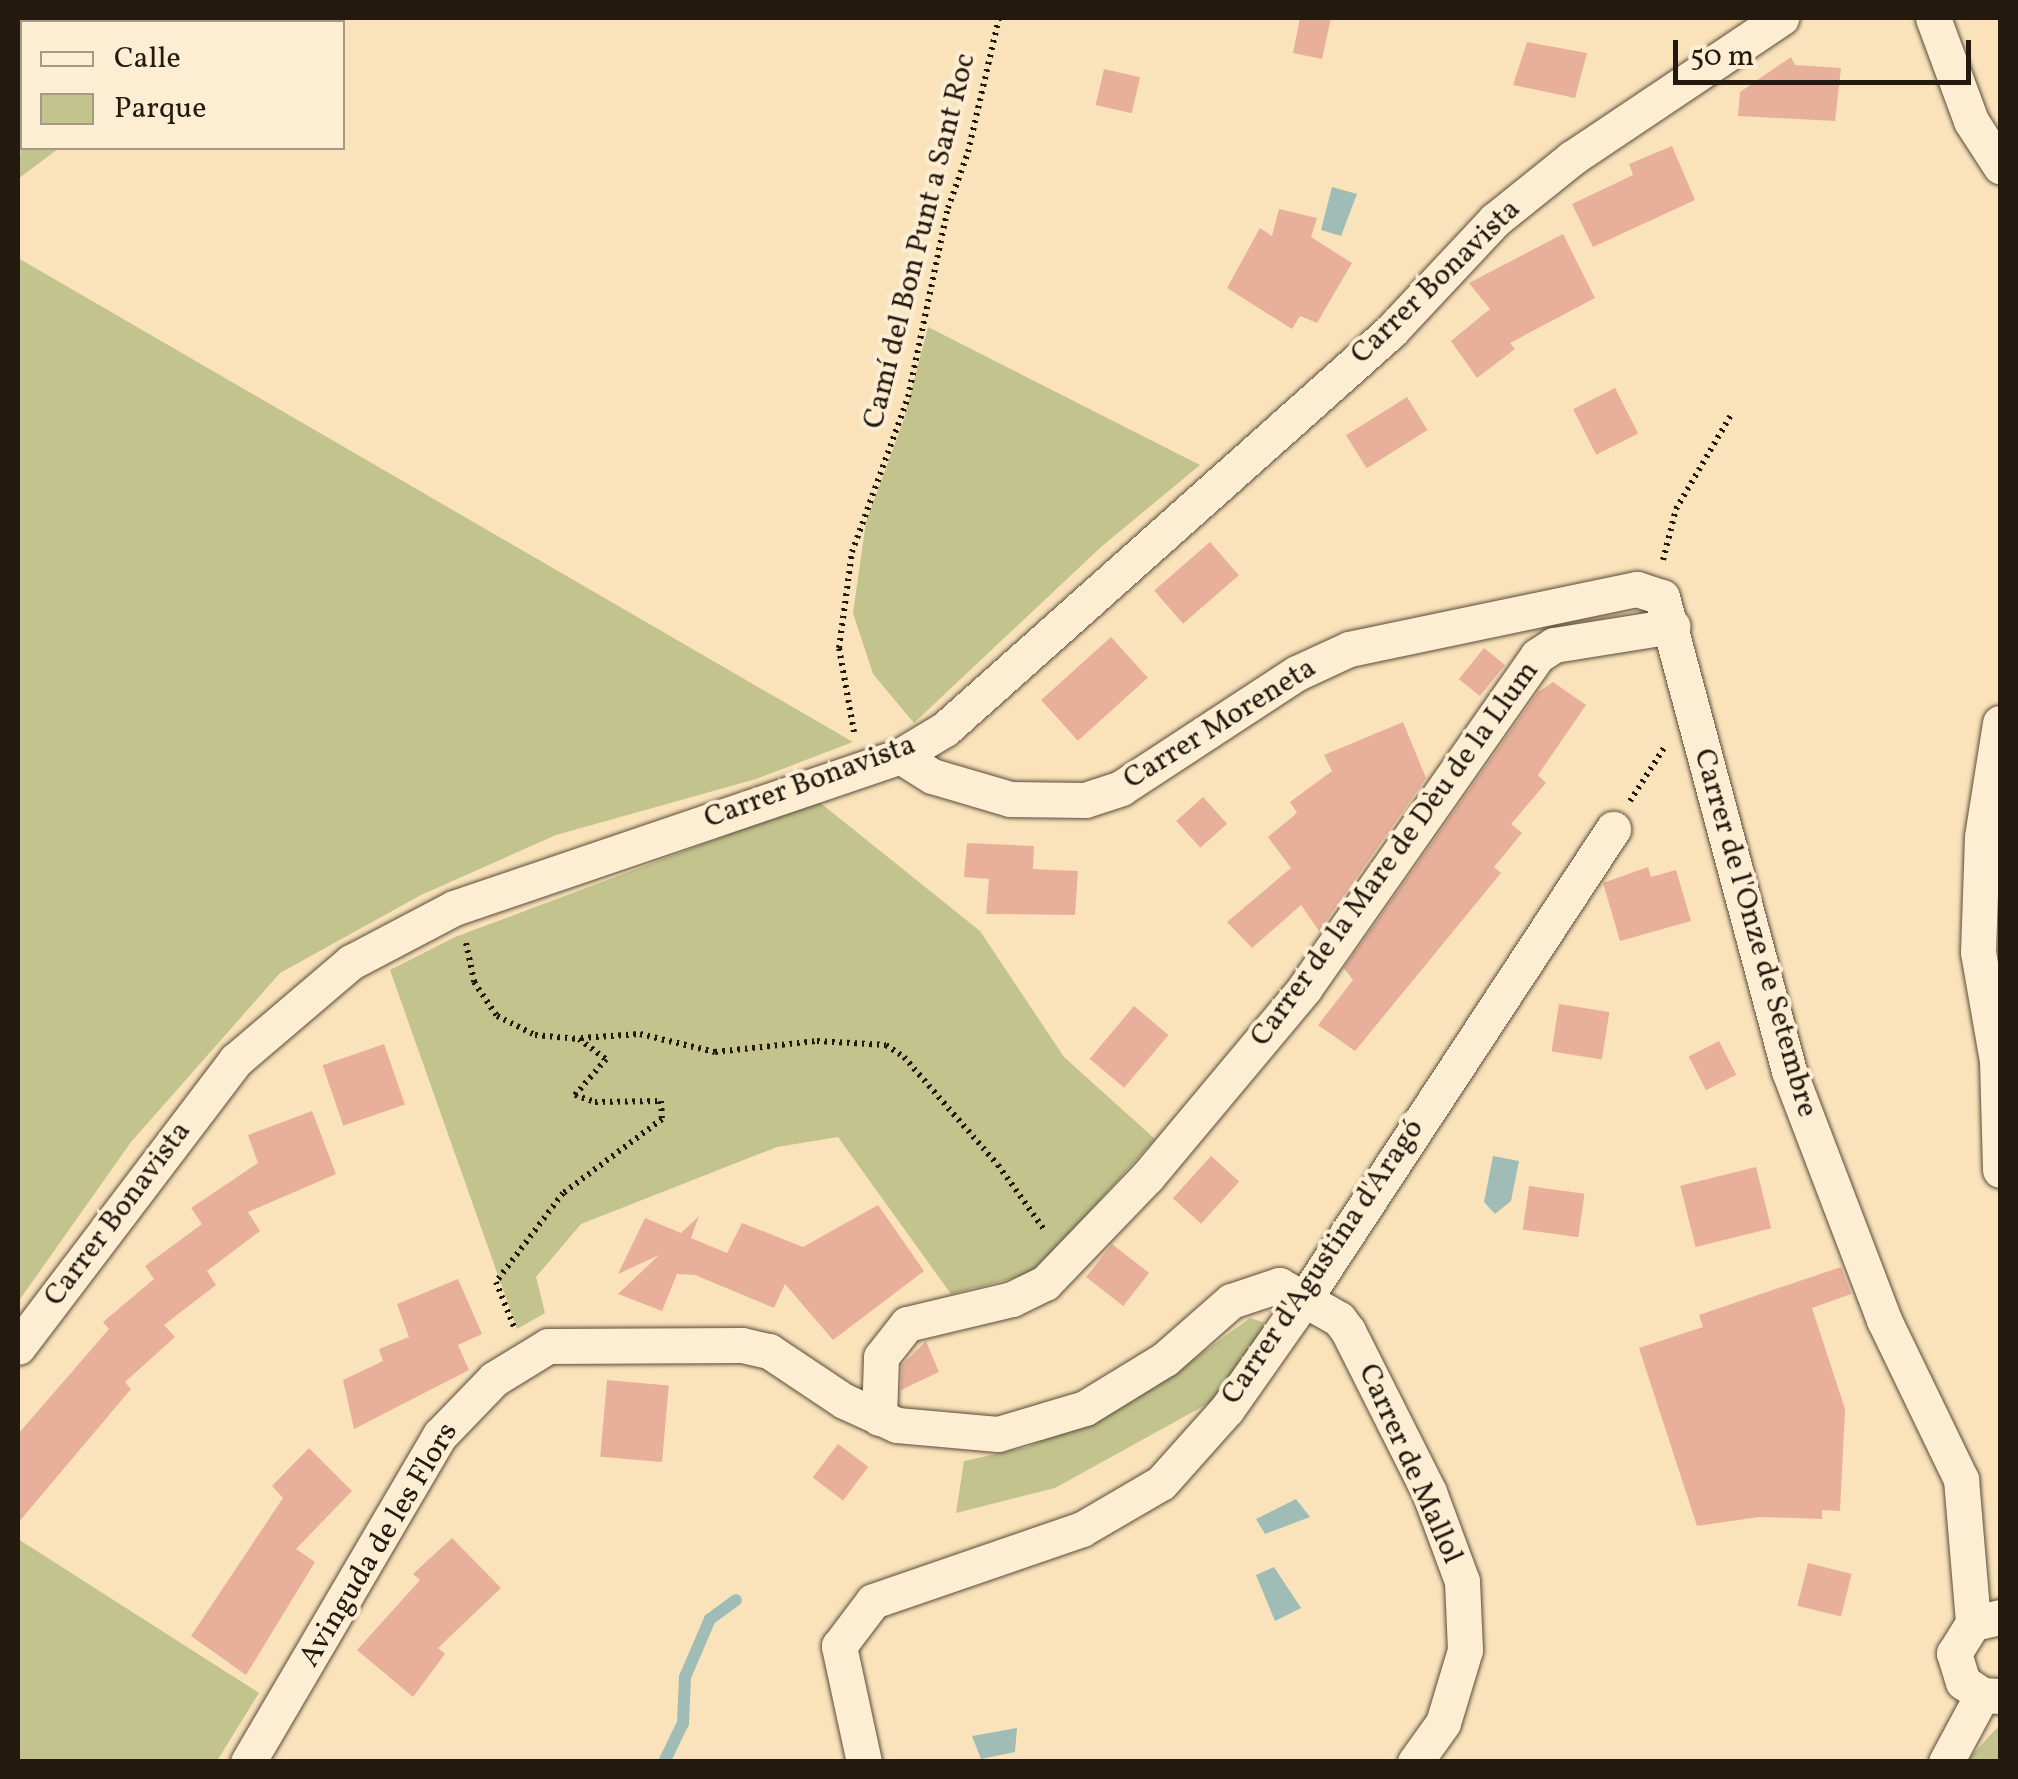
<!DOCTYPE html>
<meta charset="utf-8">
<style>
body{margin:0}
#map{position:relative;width:2018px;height:1779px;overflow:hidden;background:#fae3bb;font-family:Vollkorn,serif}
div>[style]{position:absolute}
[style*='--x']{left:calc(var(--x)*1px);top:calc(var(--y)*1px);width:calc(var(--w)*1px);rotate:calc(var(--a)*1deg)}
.green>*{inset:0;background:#c2c38d}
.water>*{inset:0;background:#9fbdb6}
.stream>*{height:12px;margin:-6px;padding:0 6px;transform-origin:6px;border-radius:6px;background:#9fbdb6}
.building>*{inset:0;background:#e8b09b;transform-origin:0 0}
.path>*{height:6px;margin-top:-3px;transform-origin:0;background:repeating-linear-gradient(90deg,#24190f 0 2.5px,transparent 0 7.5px)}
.roads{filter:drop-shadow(0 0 2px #5a4c3a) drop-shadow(0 0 2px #5a4c3a)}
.street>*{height:35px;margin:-17.5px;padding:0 17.5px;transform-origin:17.5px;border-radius:17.5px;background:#fcedd3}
span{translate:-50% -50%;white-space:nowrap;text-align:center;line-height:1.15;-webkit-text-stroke:8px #fcedd3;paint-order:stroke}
.street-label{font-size:30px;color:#24190f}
.frame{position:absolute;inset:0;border:20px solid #24190f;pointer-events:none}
.legend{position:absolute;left:20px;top:20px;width:325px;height:130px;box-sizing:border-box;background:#fcedd3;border:2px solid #a69885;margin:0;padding:12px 18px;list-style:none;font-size:30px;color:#24190f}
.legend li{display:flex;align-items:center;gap:20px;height:50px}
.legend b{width:50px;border:2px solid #a69885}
.scale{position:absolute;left:1673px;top:40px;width:298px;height:45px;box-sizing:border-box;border:5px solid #24190f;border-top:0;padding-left:12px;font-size:30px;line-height:35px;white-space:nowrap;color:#24190f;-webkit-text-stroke:8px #fcedd3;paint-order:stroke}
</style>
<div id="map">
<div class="green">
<div style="clip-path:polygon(22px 136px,22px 148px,59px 148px,18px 179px)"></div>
<div style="clip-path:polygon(18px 258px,853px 742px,756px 779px,556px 835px,421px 895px,280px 973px,131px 1142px,18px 1302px)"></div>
<div style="clip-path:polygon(928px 327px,1200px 465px,1101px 547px,914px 723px,873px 674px,853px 613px,866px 522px,904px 419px)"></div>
<div style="clip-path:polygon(818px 801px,980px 931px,1064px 1057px,1155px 1139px,1034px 1273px,951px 1294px,838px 1137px,777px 1147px,581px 1224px,536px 1277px,545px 1313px,517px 1329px,390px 970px,455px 937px)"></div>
<div style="clip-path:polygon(1250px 1318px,1266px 1323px,1218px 1398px,1055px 1488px,956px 1513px,964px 1461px,1028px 1447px,1125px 1400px,1172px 1375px)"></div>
<div style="clip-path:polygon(18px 1539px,259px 1693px,217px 1761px,18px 1761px)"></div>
<div style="clip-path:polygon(2000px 1725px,2000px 1761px,1967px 1761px,1993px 1732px)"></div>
</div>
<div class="water">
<div style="clip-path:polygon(1332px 187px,1357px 194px,1341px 236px,1321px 230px)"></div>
<div style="clip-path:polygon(1493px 1156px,1519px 1161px,1511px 1201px,1495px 1214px,1484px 1202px)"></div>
<div style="clip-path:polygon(1296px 1499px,1310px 1517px,1265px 1534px,1256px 1519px)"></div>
<div style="clip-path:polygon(1274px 1567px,1301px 1608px,1275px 1621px,1256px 1575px)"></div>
<div style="clip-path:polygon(1017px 1728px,1015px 1752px,981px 1759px,972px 1736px)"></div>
</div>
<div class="stream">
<div style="--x:84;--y:22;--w:4;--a:-63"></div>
<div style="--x:18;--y:145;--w:4;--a:-27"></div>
<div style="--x:664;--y:1762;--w:43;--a:-64"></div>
<div style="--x:683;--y:1723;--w:46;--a:-87.5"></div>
<div style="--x:685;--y:1677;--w:63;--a:-66.7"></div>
<div style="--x:710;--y:1619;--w:32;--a:-36"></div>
</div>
<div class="building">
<div style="clip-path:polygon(1300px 18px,1331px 18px,1322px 59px,1293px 53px)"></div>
<div style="clip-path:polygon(1527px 42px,1587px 53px,1575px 98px,1513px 85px)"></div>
<div style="clip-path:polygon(1791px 57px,1795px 65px,1841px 68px,1835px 121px,1738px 116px,1740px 92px)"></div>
<div style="left:1104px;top:69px;width:37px;height:37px;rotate:13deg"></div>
<div style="clip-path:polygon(1672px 146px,1695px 200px,1593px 247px,1572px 204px,1633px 175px,1629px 164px)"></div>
<div style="clip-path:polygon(1279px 209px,1317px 218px,1311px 237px,1352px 263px,1317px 323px,1300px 316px,1292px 329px,1227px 288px,1260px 228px,1272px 236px)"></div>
<div style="clip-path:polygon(1563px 234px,1595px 298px,1510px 343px,1515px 349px,1477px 378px,1451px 341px,1490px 309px,1469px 283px)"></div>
<div style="left:1615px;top:388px;width:51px;height:47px;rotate:63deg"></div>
<div style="left:1407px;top:397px;width:39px;height:72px;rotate:58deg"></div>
<div style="left:1210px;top:542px;width:44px;height:74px;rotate:49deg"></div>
<div style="left:1111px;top:637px;width:55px;height:94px;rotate:48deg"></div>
<div style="left:1484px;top:648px;width:27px;height:40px;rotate:39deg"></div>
<div style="clip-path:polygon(1553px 682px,1586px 705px,1538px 775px,1546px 783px,1511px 824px,1522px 833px,1494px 867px,1501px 873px,1355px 1051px,1318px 1025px,1353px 980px,1344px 968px,1538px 692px)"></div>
<div style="clip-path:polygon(1403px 722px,1426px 778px,1319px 931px,1301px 905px,1252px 948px,1227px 922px,1291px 868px,1268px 837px,1297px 813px,1290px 802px,1332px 771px,1324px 755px)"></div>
<div style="left:1203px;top:797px;width:36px;height:36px;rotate:48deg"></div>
<div style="clip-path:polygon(967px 843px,1034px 846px,1033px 869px,1078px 871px,1075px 915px,986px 914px,989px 879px,964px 877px)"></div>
<div style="clip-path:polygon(1648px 867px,1651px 877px,1676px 870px,1691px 921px,1620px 941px,1603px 883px)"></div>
<div style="left:1559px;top:1004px;width:51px;height:48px;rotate:9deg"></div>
<div style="left:1134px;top:1006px;width:45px;height:69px;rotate:40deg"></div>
<div style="left:1719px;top:1041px;width:38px;height:34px;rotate:63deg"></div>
<div style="left:384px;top:1044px;width:64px;height:65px;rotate:71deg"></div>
<div style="clip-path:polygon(312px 1111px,336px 1174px,248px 1212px,260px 1231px,207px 1271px,216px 1285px,164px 1325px,175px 1337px,125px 1382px,131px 1389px,18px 1523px,18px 1434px,109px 1329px,103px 1322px,154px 1279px,145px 1266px,202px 1224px,191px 1208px,258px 1163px,248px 1135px)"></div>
<div style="left:1211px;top:1156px;width:38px;height:57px;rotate:42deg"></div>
<div style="left:1756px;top:1167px;width:63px;height:78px;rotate:76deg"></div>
<div style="left:1529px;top:1186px;width:56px;height:44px;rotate:8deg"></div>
<div style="clip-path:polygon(878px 1205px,924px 1271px,833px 1340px,785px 1284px,774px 1308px,695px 1275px,677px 1274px,662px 1311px,618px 1294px,659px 1255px,618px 1274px,645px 1218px,681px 1233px,699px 1216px,691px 1238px,727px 1253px,742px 1223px,803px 1247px)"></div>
<div style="left:1112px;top:1244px;width:47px;height:42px;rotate:38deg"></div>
<div style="clip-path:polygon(1841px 1267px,1851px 1294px,1812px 1308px,1845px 1409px,1840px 1511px,1822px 1510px,1822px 1519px,1759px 1517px,1697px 1526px,1639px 1348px,1703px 1327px,1699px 1315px)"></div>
<div style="clip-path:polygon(458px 1279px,482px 1334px,458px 1345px,469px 1370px,354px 1429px,343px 1380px,383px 1361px,379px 1349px,409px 1337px,397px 1304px)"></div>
<div style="clip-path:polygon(926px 1341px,939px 1372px,901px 1390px,902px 1365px)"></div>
<div style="left:607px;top:1380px;width:62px;height:77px;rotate:5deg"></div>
<div style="left:838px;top:1444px;width:38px;height:42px;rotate:37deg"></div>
<div style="clip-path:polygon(309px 1448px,352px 1491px,296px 1549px,315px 1562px,246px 1675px,191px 1636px,283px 1498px,272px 1486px)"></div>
<div style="clip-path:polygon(452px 1538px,501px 1588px,438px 1648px,445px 1654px,413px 1697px,357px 1650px,420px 1580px,413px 1574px)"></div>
<div style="left:1808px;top:1563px;width:45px;height:44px;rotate:14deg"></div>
</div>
<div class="path">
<div style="--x:1663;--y:560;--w:53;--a:-75.7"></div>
<div style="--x:1676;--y:509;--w:111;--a:-59.7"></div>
<div style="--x:854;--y:732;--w:85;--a:-100.1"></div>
<div style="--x:839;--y:648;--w:97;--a:-82.3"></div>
<div style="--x:852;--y:552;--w:165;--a:-70.1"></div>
<div style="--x:908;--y:397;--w:193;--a:-78.1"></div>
<div style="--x:948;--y:208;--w:59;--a:-70.3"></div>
<div style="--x:968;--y:152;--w:138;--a:-77"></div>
<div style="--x:1630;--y:801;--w:63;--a:-57.3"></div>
<div style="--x:466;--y:943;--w:40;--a:78"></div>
<div style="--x:474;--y:982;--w:41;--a:55.9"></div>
<div style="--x:497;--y:1016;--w:42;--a:26.6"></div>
<div style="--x:535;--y:1035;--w:44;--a:5.2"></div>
<div style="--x:579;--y:1039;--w:34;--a:37"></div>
<div style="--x:606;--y:1059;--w:48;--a:130.7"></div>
<div style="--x:575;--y:1095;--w:21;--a:19"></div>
<div style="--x:595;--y:1102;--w:66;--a:-0.9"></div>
<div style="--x:661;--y:1101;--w:18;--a:87"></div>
<div style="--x:662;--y:1119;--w:124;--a:143.2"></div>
<div style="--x:563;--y:1193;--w:111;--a:127"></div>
<div style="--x:496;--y:1282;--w:48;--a:68.2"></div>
<div style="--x:581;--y:1038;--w:59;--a:-3.9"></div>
<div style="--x:640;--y:1034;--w:77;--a:13.5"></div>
<div style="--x:715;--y:1052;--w:103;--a:-6.2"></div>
<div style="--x:817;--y:1041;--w:69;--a:3.3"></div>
<div style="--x:886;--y:1045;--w:22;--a:34"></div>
<div style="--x:904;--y:1057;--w:143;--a:49"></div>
<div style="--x:998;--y:1165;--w:82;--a:54.4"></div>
</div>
<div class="roads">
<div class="street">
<div style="--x:1933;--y:18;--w:110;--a:69.7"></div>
<div style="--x:1971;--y:121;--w:54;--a:57.2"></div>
<div style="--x:2000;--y:723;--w:115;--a:99"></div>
<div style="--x:1982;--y:837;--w:115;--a:92"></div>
<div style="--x:1978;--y:952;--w:111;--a:80.1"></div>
<div style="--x:1997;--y:1061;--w:109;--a:88.4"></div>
<div style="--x:900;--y:756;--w:38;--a:32"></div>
<div style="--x:932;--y:776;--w:81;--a:16.4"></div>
<div style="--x:1010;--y:799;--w:75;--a:0.8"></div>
<div style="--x:1085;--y:800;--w:38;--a:-18"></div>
<div style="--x:1121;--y:788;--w:210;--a:-33.2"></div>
<div style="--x:1297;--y:673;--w:57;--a:-24.8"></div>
<div style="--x:1349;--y:649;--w:294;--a:-11.8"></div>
<div style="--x:1637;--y:589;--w:26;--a:18"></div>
<div style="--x:1662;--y:597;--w:491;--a:75"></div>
<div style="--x:1789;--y:1071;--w:267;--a:69.1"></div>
<div style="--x:1884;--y:1320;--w:177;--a:64.2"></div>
<div style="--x:1961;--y:1479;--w:144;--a:85.2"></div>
<div style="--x:18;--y:1347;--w:360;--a:-52.8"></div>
<div style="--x:236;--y:1060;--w:151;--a:-40.4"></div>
<div style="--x:351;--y:962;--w:116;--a:-27.7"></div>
<div style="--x:454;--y:908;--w:471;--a:-18.8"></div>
<div style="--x:900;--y:756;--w:52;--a:-31"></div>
<div style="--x:945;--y:729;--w:598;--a:-41.74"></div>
<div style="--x:1391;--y:331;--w:152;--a:-46.9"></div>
<div style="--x:1495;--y:220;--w:99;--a:-38.8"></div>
<div style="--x:1572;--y:158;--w:252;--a:-33.8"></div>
<div style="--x:879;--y:1418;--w:61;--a:-88.1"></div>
<div style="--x:881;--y:1357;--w:42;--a:-51.8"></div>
<div style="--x:907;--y:1324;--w:108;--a:-13.4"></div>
<div style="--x:1012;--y:1299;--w:37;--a:-26"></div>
<div style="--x:1045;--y:1283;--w:147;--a:-46.1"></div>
<div style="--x:1147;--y:1177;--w:245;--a:-50.1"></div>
<div style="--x:1304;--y:989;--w:406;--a:-55"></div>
<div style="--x:1537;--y:656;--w:20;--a:-33"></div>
<div style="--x:1554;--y:645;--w:120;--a:-9.1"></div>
<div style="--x:2000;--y:1617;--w:28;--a:167"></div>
<div style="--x:1973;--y:1623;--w:36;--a:122"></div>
<div style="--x:1954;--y:1653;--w:30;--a:73"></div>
<div style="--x:1963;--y:1682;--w:23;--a:34"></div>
<div style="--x:1982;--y:1695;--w:18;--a:3"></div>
<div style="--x:248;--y:1762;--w:379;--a:-59.6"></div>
<div style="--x:440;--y:1435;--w:78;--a:-46"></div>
<div style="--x:494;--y:1379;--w:63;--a:-31.4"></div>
<div style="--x:548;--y:1346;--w:194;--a:-0.3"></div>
<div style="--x:742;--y:1345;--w:28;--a:13"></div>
<div style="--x:769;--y:1351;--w:90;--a:33.7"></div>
<div style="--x:844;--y:1401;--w:58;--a:24.4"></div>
<div style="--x:897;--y:1425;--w:101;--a:5.1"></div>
<div style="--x:998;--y:1434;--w:91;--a:-16.6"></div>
<div style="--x:1085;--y:1408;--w:94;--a:-31.5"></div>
<div style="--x:1165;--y:1359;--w:88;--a:-41.3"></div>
<div style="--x:1231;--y:1301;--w:51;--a:-18.4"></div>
<div style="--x:1279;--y:1285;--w:69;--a:29.5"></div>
<div style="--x:1339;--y:1319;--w:15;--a:53"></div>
<div style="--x:1348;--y:1331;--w:180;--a:63.3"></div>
<div style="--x:1429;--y:1492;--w:95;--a:69.7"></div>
<div style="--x:1462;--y:1581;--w:69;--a:87.5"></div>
<div style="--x:1465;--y:1650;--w:76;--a:106.8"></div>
<div style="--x:1443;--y:1723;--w:48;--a:125.7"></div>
<div style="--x:864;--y:1762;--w:119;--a:-102.2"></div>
<div style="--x:839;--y:1646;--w:56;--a:-52.9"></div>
<div style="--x:873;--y:1601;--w:221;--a:-19"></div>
<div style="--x:1082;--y:1529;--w:91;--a:-30.2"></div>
<div style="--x:1161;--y:1483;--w:99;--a:-48.3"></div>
<div style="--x:1227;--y:1409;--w:132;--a:-54.9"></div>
<div style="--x:1303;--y:1301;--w:565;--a:-56.7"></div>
<div style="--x:1946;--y:1762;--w:76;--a:-61.8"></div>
</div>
</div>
<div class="street-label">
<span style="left:920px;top:241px;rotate:-76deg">Camí del Bon Punt a Sant Roc</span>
<span style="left:1436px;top:282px;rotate:-44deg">Carrer Bonavista</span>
<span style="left:1220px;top:724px;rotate:-32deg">Carrer Moreneta</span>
<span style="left:810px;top:782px;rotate:-20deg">Carrer Bonavista</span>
<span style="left:1395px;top:854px;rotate:-54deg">Carrer de la Mare de Dèu de la Llum</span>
<span style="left:1755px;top:933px;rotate:74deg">Carrer de l'Onze de Setembre</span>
<span style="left:118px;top:1214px;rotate:-53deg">Carrer Bonavista</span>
<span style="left:1323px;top:1262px;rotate:-56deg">Carrer d'Agustina d'Aragó</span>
<span style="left:1410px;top:1464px;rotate:66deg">Carrer de Mallol</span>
<span style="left:379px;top:1545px;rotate:-59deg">Avinguda de les Flors</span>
</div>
<div class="frame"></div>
<ul class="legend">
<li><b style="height:12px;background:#fcedd3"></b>Calle</li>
<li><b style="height:28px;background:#c2c38d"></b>Parque</li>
</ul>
<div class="scale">50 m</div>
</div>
